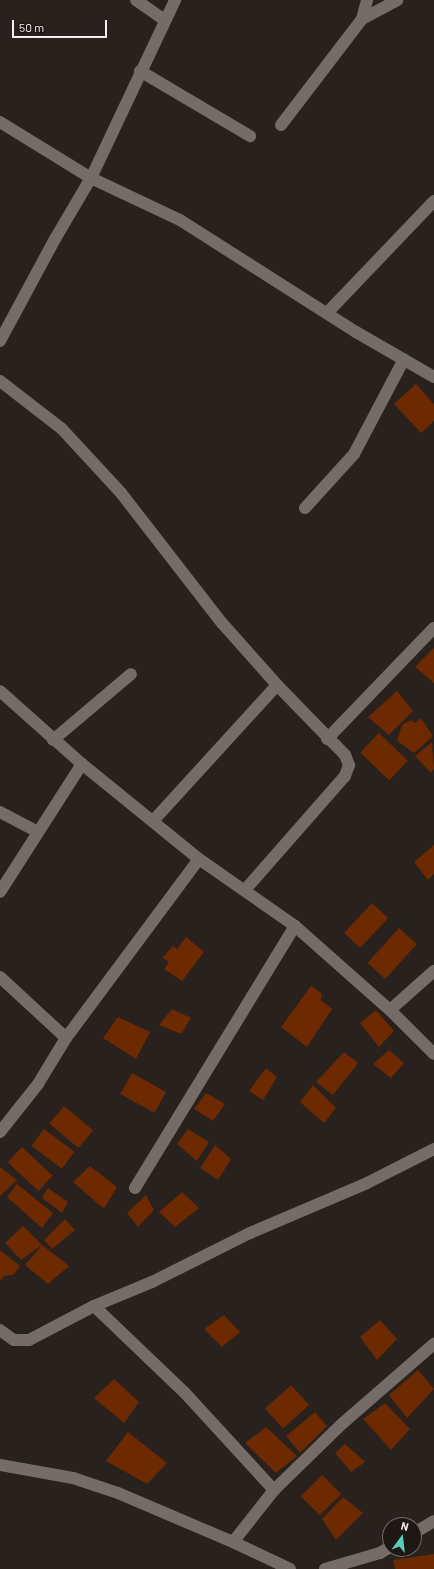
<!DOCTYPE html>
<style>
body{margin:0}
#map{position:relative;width:434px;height:1569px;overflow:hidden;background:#28211d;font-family:Barlow,sans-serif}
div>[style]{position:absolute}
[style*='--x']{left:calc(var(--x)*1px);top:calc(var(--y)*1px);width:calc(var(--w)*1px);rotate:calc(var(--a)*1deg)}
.building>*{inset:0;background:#6d2900;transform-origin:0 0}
.street>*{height:12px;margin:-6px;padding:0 6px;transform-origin:6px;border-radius:6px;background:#756c68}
span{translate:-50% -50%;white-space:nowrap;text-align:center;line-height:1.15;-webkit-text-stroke:3px #1e1714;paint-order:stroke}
.north{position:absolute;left:382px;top:1517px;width:40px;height:40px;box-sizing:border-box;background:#1e1714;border:1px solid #746d6a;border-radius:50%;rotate:15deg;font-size:11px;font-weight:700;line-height:16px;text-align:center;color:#f4eeec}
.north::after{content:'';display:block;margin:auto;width:14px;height:18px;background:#5bcebb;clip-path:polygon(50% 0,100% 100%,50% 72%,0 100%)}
.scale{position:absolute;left:12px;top:20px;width:95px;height:18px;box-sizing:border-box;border:2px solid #f4eeec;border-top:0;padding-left:5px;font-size:12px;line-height:14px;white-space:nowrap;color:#f4eeec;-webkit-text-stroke:3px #1e1714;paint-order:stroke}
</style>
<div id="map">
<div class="building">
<div style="clip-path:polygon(416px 384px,434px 404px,434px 421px,421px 433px,394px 404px)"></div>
<div style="clip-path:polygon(434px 648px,434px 683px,415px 667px)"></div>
<div style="clip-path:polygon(397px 691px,413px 711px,389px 735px,368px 717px)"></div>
<div style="clip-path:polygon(421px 718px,433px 736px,414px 753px,397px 741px,402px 725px,411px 720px,415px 723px)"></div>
<div style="left:379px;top:733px;width:40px;height:27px;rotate:44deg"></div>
<div style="clip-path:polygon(432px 742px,434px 769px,431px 773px,415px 756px)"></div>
<div style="clip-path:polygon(434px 845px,434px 874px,428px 880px,414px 862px)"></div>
<div style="left:372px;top:903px;width:22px;height:41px;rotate:43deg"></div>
<div style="left:399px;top:928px;width:24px;height:47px;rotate:42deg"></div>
<div style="clip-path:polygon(186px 937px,204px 952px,182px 981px,164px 969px,169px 962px,162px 958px,173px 946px,177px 949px)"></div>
<div style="clip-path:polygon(311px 986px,322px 994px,321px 1000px,332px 1009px,307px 1047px,281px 1027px)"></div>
<div style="clip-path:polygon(172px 1009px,191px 1018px,181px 1034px,159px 1025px)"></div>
<div style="clip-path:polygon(376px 1010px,394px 1031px,379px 1047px,360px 1023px)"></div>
<div style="clip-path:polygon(118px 1017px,150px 1032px,136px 1059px,103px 1038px)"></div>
<div style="clip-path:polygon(389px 1050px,404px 1063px,391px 1078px,373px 1064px)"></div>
<div style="clip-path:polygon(344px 1052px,358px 1063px,333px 1095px,316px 1082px)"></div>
<div style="clip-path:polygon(266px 1068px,277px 1077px,263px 1100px,249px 1091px)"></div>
<div style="left:132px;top:1073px;width:39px;height:24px;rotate:29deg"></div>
<div style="clip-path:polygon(313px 1085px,336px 1108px,324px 1123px,300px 1102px)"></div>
<div style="clip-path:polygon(206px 1093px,225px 1104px,213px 1121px,194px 1109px)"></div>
<div style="left:64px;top:1106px;width:38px;height:23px;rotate:40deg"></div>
<div style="left:44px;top:1129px;width:38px;height:21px;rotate:37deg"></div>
<div style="clip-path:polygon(188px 1129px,209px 1142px,197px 1161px,177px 1144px)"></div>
<div style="clip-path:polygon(215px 1145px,231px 1159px,218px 1180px,200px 1168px)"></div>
<div style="left:22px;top:1147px;width:42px;height:21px;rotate:43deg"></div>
<div style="clip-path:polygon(90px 1166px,117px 1187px,104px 1209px,73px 1182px)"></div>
<div style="clip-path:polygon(0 1167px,17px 1180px,0 1196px)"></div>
<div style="clip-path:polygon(17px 1184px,53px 1213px,42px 1228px,7px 1197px)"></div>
<div style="clip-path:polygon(48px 1188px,68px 1202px,62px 1213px,42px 1198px)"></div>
<div style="clip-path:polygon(182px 1192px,199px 1208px,175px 1227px,159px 1212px)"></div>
<div style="clip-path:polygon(146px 1195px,154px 1210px,138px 1227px,127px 1213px)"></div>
<div style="clip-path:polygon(65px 1219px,75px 1230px,52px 1249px,44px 1240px)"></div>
<div style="clip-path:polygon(23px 1226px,42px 1245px,21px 1260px,5px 1243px)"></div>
<div style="clip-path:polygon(42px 1245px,69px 1266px,48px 1284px,25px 1265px)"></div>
<div style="clip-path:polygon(0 1250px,20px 1266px,13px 1275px,4px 1276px,0 1281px)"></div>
<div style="clip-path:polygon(224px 1315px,240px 1332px,222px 1347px,204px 1329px)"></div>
<div style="clip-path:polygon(380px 1320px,397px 1339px,377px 1360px,360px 1337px)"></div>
<div style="clip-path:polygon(418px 1370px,434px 1389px,407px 1418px,389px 1395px)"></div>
<div style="clip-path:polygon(114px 1379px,139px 1402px,124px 1423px,94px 1398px)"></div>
<div style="left:291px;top:1385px;width:27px;height:35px;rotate:48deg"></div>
<div style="clip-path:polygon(385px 1403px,410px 1429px,391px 1450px,363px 1419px)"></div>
<div style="clip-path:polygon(315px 1412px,327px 1426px,300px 1453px,286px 1436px)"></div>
<div style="clip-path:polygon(266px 1427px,297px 1456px,276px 1473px,245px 1443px)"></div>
<div style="clip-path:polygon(128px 1432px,167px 1463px,147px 1484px,106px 1461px)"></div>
<div style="clip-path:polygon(345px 1444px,365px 1462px,351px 1472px,335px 1453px)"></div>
<div style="left:322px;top:1475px;width:27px;height:30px;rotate:45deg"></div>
<div style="clip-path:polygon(343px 1497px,363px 1513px,336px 1540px,322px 1519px)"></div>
<div style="clip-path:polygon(434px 1554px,434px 1569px,395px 1569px,393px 1560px)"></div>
</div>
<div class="street">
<div style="--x:136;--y:0;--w:35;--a:35"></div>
<div style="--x:362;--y:19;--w:40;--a:-28"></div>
<div style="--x:140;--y:71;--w:128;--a:30.6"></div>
<div style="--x:0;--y:122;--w:107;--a:31.6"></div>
<div style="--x:91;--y:178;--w:98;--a:25.3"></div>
<div style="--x:180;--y:220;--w:209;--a:32.5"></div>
<div style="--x:356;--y:332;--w:90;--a:30"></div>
<div style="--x:281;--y:125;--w:133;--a:-52.6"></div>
<div style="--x:362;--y:19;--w:20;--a:-75"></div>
<div style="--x:327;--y:313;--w:155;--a:-46.3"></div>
<div style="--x:0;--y:341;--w:116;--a:-61.7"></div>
<div style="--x:55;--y:239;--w:71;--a:-59.5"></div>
<div style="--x:91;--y:178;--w:197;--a:-64.7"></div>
<div style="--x:0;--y:381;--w:78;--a:37.7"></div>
<div style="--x:62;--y:429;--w:87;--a:47.3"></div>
<div style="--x:121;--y:493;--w:165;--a:52.2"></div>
<div style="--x:222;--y:623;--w:83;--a:48.4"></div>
<div style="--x:277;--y:685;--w:98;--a:45.8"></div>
<div style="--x:345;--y:755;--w:11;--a:68"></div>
<div style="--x:349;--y:765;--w:12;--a:110"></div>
<div style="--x:345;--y:776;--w:152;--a:131.3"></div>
<div style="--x:305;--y:508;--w:73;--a:-47.8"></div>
<div style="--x:354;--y:454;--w:107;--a:-62.2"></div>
<div style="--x:0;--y:691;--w:110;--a:41.7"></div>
<div style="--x:82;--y:764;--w:151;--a:39.1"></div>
<div style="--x:199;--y:859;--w:117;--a:34.9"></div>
<div style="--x:295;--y:926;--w:127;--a:41.5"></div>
<div style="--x:390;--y:1010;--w:62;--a:45"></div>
<div style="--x:327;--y:739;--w:154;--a:-46.1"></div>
<div style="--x:53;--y:740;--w:102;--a:-40.2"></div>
<div style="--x:0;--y:812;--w:43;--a:27.8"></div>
<div style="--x:153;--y:821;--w:184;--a:-47.6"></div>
<div style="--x:0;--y:892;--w:152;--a:-57.4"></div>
<div style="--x:0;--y:977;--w:90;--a:42.7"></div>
<div style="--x:390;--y:1010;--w:59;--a:-41.6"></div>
<div style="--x:0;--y:1132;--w:61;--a:-51.6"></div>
<div style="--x:38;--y:1084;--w:54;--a:-58.7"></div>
<div style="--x:66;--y:1038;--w:223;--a:-53.4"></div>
<div style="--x:135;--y:1188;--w:307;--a:-58.6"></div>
<div style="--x:94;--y:1306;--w:126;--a:43.7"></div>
<div style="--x:185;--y:1393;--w:132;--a:47.5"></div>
<div style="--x:0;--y:1330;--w:17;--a:36"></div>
<div style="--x:14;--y:1340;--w:15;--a:0"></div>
<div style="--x:29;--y:1340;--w:73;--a:-27.6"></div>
<div style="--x:94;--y:1306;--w:63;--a:-22.5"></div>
<div style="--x:152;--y:1282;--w:110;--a:-26.6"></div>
<div style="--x:250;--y:1233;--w:127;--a:-23.1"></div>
<div style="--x:367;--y:1183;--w:75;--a:-26.9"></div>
<div style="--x:0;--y:1465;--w:74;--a:10.1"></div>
<div style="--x:73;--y:1478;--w:47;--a:18.4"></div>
<div style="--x:118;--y:1493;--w:125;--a:23.1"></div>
<div style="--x:233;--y:1542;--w:63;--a:25.3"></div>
<div style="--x:414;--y:1533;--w:23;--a:-31"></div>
<div style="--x:233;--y:1542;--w:66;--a:-51.7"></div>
<div style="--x:274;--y:1490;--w:96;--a:-44.2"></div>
<div style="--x:343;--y:1423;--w:121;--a:-41"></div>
<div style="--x:325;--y:1569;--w:57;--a:-16.2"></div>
<div style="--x:380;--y:1553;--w:12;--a:-31"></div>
</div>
<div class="north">N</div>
<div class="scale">50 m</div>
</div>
